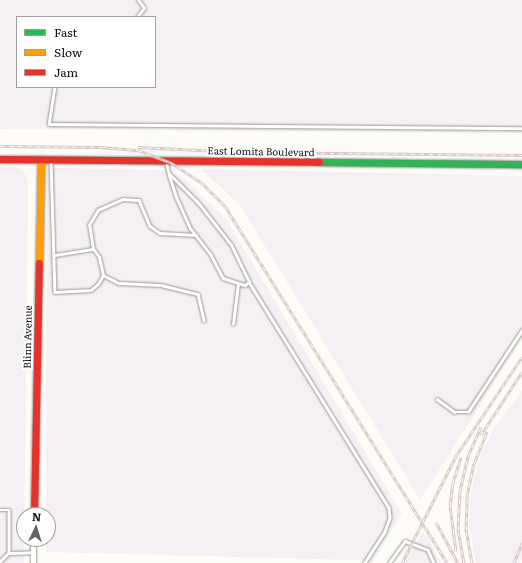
<!DOCTYPE html>
<style>
body{margin:0}
#map{position:relative;width:522px;height:563px;overflow:hidden;background:#fdfcf7;font-family:Literata,serif}
div>[style]{position:absolute}
[style*='--x']{left:calc(var(--x)*1px);top:calc(var(--y)*1px);width:calc(var(--w)*1px);rotate:calc(var(--a)*1deg)}
.industrial>*{inset:0;background:#f5f0f3}
.roads{filter:drop-shadow(0 0 1px #979795) drop-shadow(0 0 1px #979795)}
.lane>*{height:2.5px;margin:-1.25px;padding:0 1.25px;transform-origin:1.25px;border-radius:1.25px;background:#fffffe}
.street>*{height:5px;margin:-2.5px;padding:0 2.5px;transform-origin:2.5px;border-radius:2.5px;background:#fffffe}
.fast>*{height:7px;margin:-3.5px;padding:0 3.5px;transform-origin:3.5px;border-radius:3.5px;background:#30b455}
.slow>*{height:7px;margin:-3.5px;padding:0 3.5px;transform-origin:3.5px;border-radius:3.5px;background:#ff9f0a}
.jam>*{height:7px;margin:-3.5px;padding:0 3.5px;transform-origin:3.5px;border-radius:3.5px;background:#e5322d}
.rail>*{height:3px;margin-top:-1.5px;transform-origin:0;background:repeating-linear-gradient(90deg,#fff 0 4.5px,#d9c6c7 0 9px);box-sizing:border-box;border-block:1px solid #d9c6c7}
span{translate:-50% -50%;white-space:nowrap;text-align:center;line-height:1.15;-webkit-text-stroke:4px #fff;paint-order:stroke}
.street-label{font-size:10px;color:#111}
.legend{position:absolute;left:16px;top:16px;width:140px;height:72px;box-sizing:border-box;background:#fff;border:1px solid #a0a0a0;margin:0;padding:5px 7px;list-style:none;font-size:12px;color:#111}
.legend li{display:flex;align-items:center;gap:8px;height:20px}
.legend b{width:20px;border:1px solid #a0a0a0}
.north{position:absolute;left:16px;top:507px;width:40px;height:40px;box-sizing:border-box;background:#fff;border:1px solid #a0a0a0;border-radius:50%;rotate:4deg;font-size:11px;font-weight:700;line-height:16px;text-align:center;color:#111}
.north::after{content:'';display:block;margin:auto;width:14px;height:18px;background:#646362;clip-path:polygon(50% 0,100% 100%,50% 72%,0 100%)}
</style>
<div id="map">
<div class="industrial">
<div style="clip-path:polygon(evenodd,0 0,522px 0,522px 133px,0 129px,0 0,17px 17px,155px 17px,155px 87px,17px 87px,17px 17px)"></div>
<div style="clip-path:polygon(0 167px,16px 167px,23px 170px,28px 181px,24px 563px,0 563px)"></div>
<div style="clip-path:polygon(47px 168px,162px 170px,183px 177px,226px 219px,402px 514px,372px 563px,355px 560px,46px 552px)"></div>
<div style="clip-path:polygon(201px 169px,522px 176px,522px 339px,420px 500px,240px 205px)"></div>
<div style="clip-path:polygon(522px 390px,522px 558px,520px 563px,476px 563px,469px 524px,471px 493px,480px 456px,495px 427px)"></div>
<div style="clip-path:polygon(422px 532px,427px 536px,441px 563px,403px 563px)"></div>
</div>
<div class="roads">
<div class="lane">
<div style="--x:137;--y:17;--w:11;--a:-52"></div>
<div style="--x:144;--y:8;--w:10;--a:-127"></div>
<div style="--x:55;--y:87;--w:37;--a:99"></div>
<div style="--x:49;--y:124;--w:473;--a:0.5"></div>
<div style="--x:51;--y:160;--w:132;--a:88.3"></div>
<div style="--x:55;--y:292;--w:36;--a:-3"></div>
<div style="--x:91;--y:290;--w:9;--a:-41"></div>
<div style="--x:98;--y:284;--w:10;--a:-61"></div>
<div style="--x:103;--y:275;--w:18;--a:-103"></div>
<div style="--x:99;--y:257;--w:10;--a:-127"></div>
<div style="--x:166;--y:161;--w:16;--a:76"></div>
<div style="--x:170;--y:177;--w:20;--a:72"></div>
<div style="--x:176;--y:196;--w:36;--a:66"></div>
<div style="--x:191;--y:229;--w:33;--a:52"></div>
<div style="--x:211;--y:255;--w:26;--a:62"></div>
<div style="--x:223;--y:278;--w:23;--a:18"></div>
<div style="--x:245;--y:285;--w:5;--a:-37"></div>
<div style="--x:249;--y:282;--w:41;--a:-115.9"></div>
<div style="--x:231;--y:245;--w:52;--a:-128"></div>
<div style="--x:199;--y:204;--w:42;--a:-135"></div>
<div style="--x:55;--y:255;--w:38;--a:-9"></div>
<div style="--x:93;--y:249;--w:24;--a:-99"></div>
<div style="--x:89;--y:225;--w:17;--a:-59"></div>
<div style="--x:98;--y:210;--w:27;--a:-24"></div>
<div style="--x:123;--y:199;--w:16;--a:4"></div>
<div style="--x:139;--y:200;--w:28;--a:67"></div>
<div style="--x:150;--y:226;--w:12;--a:35"></div>
<div style="--x:160;--y:233;--w:36;--a:3"></div>
<div style="--x:103;--y:275;--w:18;--a:27"></div>
<div style="--x:119;--y:283;--w:42;--a:2.7"></div>
<div style="--x:161;--y:285;--w:38;--a:14"></div>
<div style="--x:198;--y:294;--w:27;--a:77"></div>
<div style="--x:249;--y:282;--w:266;--a:58.2"></div>
<div style="--x:389;--y:508;--w:10;--a:84"></div>
<div style="--x:390;--y:518;--w:15;--a:110"></div>
<div style="--x:385;--y:532;--w:37;--a:123"></div>
<div style="--x:233;--y:324;--w:40;--a:-82.9"></div>
<div style="--x:437;--y:399;--w:22;--a:36"></div>
<div style="--x:455;--y:412;--w:13;--a:0"></div>
<div style="--x:468;--y:412;--w:98;--a:-56.6"></div>
<div style="--x:0;--y:510;--w:9;--a:0"></div>
<div style="--x:9;--y:510;--w:43;--a:90"></div>
<div style="--x:9;--y:553;--w:13;--a:135"></div>
<div style="--x:10;--y:553;--w:23;--a:-2"></div>
<div style="--x:389;--y:563;--w:27;--a:-54"></div>
<div style="--x:405;--y:541;--w:25;--a:21"></div>
<div style="--x:428;--y:550;--w:14;--a:65"></div>
</div>
<div class="street">
<div style="--x:33;--y:563;--w:24;--a:-90"></div>
</div>
<div class="fast">
<div style="--x:319;--y:162;--w:203;--a:0.6"></div>
</div>
<div class="slow">
<div style="--x:39;--y:263;--w:104;--a:-88.9"></div>
</div>
<div class="jam">
<div style="--x:0;--y:159;--w:319;--a:0.5"></div>
<div style="--x:34;--y:515;--w:252;--a:-88.9"></div>
</div>
</div>
<div class="rail">
<div style="--x:0;--y:146;--w:104;--a:0.6"></div>
<div style="--x:100;--y:147;--w:38;--a:5"></div>
<div style="--x:138;--y:150;--w:34;--a:21"></div>
<div style="--x:170;--y:162;--w:37;--a:33"></div>
<div style="--x:201;--y:182;--w:34;--a:45"></div>
<div style="--x:225;--y:206;--w:420;--a:58.1"></div>
<div style="--x:138;--y:147;--w:102;--a:2.8"></div>
<div style="--x:240;--y:152;--w:282;--a:0.6"></div>
<div style="--x:481;--y:435;--w:75;--a:-56.9"></div>
<div style="--x:436;--y:522;--w:47;--a:61.8"></div>
<div style="--x:456;--y:551;--w:45;--a:-97.6"></div>
<div style="--x:450;--y:506;--w:23;--a:-83"></div>
<div style="--x:453;--y:483;--w:27;--a:-73"></div>
<div style="--x:402;--y:563;--w:120;--a:-63.2"></div>
<div style="--x:456;--y:456;--w:119;--a:-56.3"></div>
<div style="--x:464;--y:563;--w:34;--a:-100"></div>
<div style="--x:458;--y:530;--w:39;--a:-87"></div>
<div style="--x:460;--y:491;--w:36;--a:-77"></div>
<div style="--x:468;--y:456;--w:32;--a:-66"></div>
<div style="--x:472;--y:563;--w:34;--a:-100"></div>
<div style="--x:466;--y:530;--w:34;--a:-88"></div>
<div style="--x:467;--y:496;--w:33;--a:-78"></div>
<div style="--x:474;--y:464;--w:35;--a:-68"></div>
<div style="--x:514;--y:563;--w:22;--a:-68"></div>
</div>
<div class="street-label">
<span style="left:261px;top:151px;rotate:1deg">East Lomita Boulevard</span>
<span style="left:27px;top:337px;rotate:-89deg">Blinn Avenue</span>
</div>
<ul class="legend">
<li><b style="height:5px;background:#30b455"></b>Fast</li>
<li><b style="height:5px;background:#ff9f0a"></b>Slow</li>
<li><b style="height:5px;background:#e5322d"></b>Jam</li>
</ul>
<div class="north">N</div>
</div>
